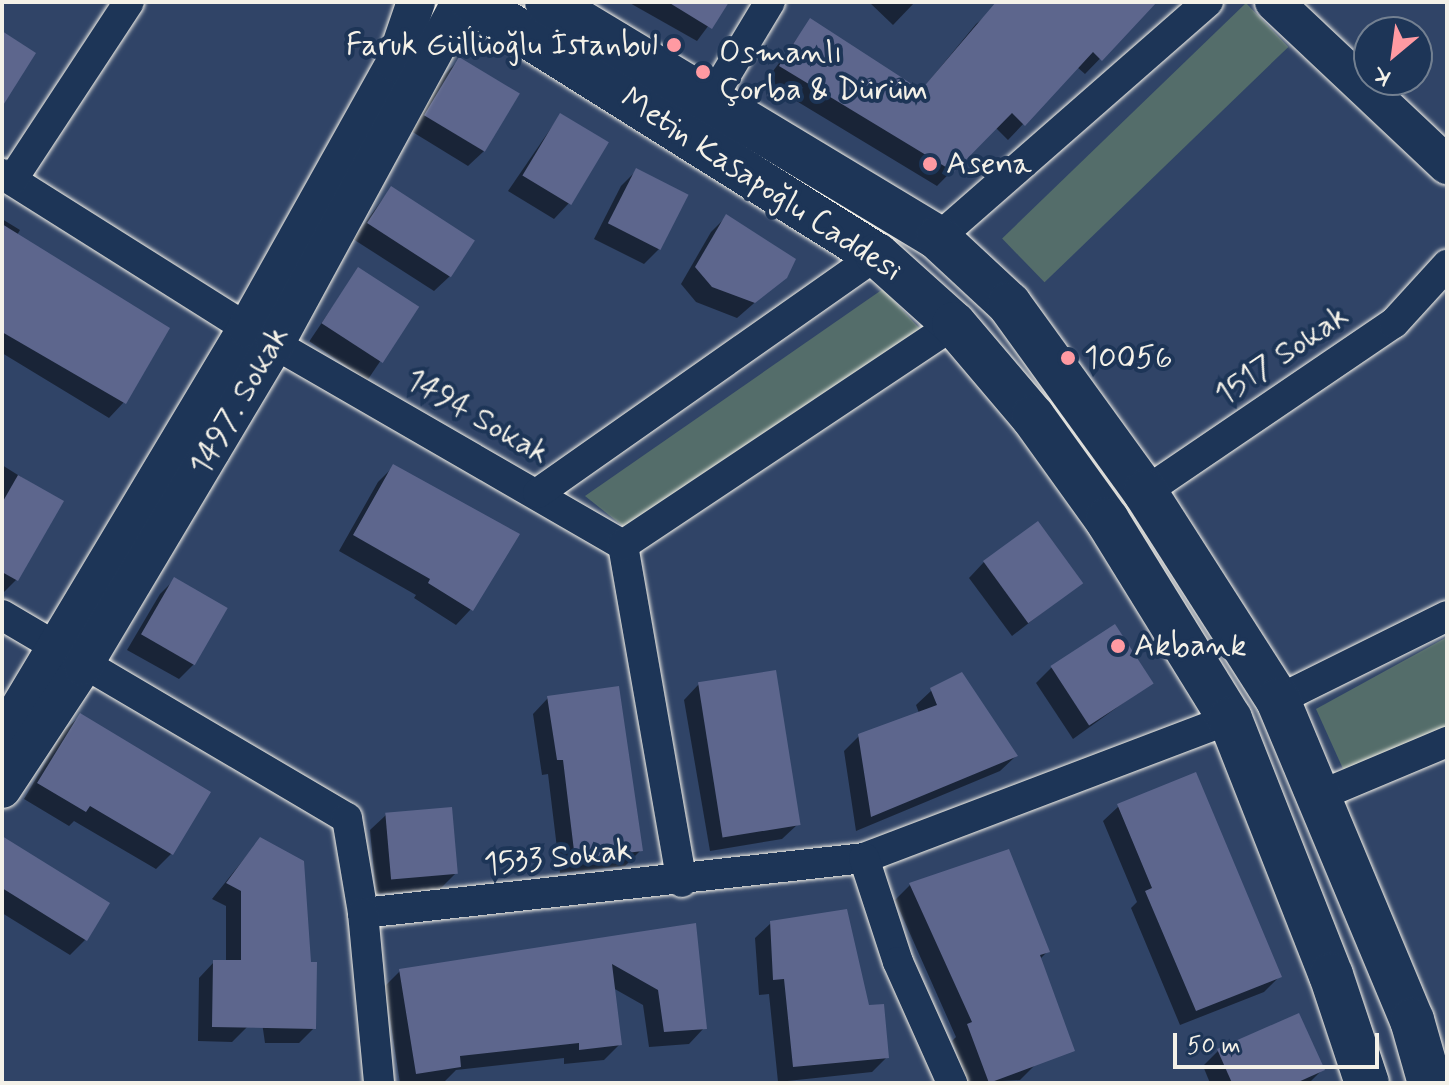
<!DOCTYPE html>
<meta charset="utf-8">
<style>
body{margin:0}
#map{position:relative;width:1449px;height:1085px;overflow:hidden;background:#304467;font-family:Mynerve,sans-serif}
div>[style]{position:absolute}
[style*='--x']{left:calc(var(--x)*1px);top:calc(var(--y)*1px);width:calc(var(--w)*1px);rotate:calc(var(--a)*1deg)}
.green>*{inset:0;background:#546d6a;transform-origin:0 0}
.shadow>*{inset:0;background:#0007;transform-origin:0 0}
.building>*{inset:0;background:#5d668d;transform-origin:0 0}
.roads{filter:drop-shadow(0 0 2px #f4f1e8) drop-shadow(0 0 2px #f4f1e8)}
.minor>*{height:30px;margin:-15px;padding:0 15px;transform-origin:15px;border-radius:15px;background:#1d3557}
.tertiary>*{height:38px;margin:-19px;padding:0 19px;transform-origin:19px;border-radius:19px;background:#1d3557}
.primary>*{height:44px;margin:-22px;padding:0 22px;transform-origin:22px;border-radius:22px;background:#1d3557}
.dots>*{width:22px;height:22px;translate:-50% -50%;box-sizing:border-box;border:4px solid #1d3557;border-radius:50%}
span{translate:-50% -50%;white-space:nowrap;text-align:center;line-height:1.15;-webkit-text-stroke:8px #1d3557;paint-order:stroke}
.poi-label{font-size:32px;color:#f4f1e8}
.right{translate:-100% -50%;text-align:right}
.left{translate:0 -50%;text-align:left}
.street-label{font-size:32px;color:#f4f1e8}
.frame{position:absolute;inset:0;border:4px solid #f4f1e8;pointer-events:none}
.north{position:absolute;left:1353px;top:16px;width:80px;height:80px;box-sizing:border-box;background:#1d3557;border:2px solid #738091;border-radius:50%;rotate:209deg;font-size:22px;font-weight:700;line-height:32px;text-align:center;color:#f4f1e8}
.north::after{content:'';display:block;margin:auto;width:28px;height:36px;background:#ff9aa2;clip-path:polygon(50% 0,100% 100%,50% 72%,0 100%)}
.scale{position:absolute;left:1173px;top:1033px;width:206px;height:36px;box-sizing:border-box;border:4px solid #f4f1e8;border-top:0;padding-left:10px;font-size:24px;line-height:28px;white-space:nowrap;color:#f4f1e8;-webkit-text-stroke:6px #1d3557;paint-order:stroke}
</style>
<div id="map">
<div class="green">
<div style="left:1246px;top:3px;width:61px;height:339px;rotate:46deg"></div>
<div style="clip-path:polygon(883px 289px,920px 329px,624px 527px,585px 496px)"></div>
<div style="clip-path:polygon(1447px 637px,1447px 729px,1344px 771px,1316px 709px)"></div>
</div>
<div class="shadow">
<div style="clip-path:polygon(628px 2px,726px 2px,697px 41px)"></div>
<div style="clip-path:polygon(869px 2px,915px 2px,893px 25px)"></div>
<div style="clip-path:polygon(1003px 2px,1155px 2px,1085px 74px,1077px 67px,1008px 140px,995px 127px,937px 186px,765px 82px,810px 21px,920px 92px,976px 24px)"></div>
<div style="clip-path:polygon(459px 60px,484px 151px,468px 166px,411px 131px,444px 75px)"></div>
<div style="clip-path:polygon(560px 115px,569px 203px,554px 219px,508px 191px)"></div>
<div style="clip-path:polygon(637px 170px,659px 249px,644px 264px,594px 239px,621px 186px)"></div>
<div style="clip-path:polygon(391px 188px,450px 276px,434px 291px,353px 239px)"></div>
<div style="clip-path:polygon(726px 217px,785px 276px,737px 318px,696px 302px,681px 284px,711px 232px)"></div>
<div style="clip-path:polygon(2px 219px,20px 230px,17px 235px,124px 402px,109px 418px,2px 353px)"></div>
<div style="left:358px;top:269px;width:70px;height:87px;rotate:34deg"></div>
<div style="clip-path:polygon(2px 465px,61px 502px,16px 580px,2px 594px)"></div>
<div style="clip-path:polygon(394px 466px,471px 609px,456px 625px,414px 598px,416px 595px,339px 551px,378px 482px)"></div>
<div style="clip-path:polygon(984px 562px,1080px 583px,1012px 636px,969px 578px)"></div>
<div style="clip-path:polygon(175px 579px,226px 608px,194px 664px,179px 679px,127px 650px,160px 594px)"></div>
<div style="clip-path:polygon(1051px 668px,1151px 683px,1073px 739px,1036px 683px)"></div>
<div style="clip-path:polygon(699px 684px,798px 824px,782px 839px,710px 851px,684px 700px)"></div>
<div style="clip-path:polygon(932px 690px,1016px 756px,1000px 771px,856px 831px,844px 751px,859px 736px,919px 713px,916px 705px)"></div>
<div style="clip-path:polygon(548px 698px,641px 850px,625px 866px,560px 873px,548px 774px,542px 775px,533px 714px)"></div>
<div style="clip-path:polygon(80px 716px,172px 853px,156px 869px,74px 821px,69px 826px,24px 799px,64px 731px)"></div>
<div style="clip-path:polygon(1119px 806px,1280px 976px,1264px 992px,1180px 1025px,1131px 908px,1137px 902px,1103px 821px)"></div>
<div style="clip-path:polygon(386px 815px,456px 873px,440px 889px,376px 894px,370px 830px)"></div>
<div style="clip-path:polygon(260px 839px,314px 1028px,299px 1043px,265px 1043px,256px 981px,247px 1027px,232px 1042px,198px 1041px,199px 978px,214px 962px,226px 962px,226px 906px,212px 899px)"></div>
<div style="clip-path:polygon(2px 849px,86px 939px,70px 955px,2px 913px)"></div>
<div style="clip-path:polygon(910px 885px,1048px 951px,1040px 959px,1036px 1064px,1020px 1080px,968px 1083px,952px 1041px,956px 1037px,895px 900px)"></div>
<div style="clip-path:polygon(771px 923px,867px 1007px,887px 1057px,872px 1072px,778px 1082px,769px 994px,759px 995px,755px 938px)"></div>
<div style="clip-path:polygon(694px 926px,704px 1028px,689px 1044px,649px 1047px,643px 1005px,613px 988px,620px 1044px,604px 1060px,564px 1064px,564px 1058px,456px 1070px,444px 1082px,400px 1083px,385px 986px,400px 971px)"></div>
<div style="clip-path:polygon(1218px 1051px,1323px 1069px,1309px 1083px,1210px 1083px,1203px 1066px)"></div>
</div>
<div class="building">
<div style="clip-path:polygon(668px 2px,729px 2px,712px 29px)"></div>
<div style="clip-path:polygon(996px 2px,1157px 2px,1102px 61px,1093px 52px,1025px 126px,1012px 113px,954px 172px,779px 66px,810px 18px,921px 90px)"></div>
<div style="clip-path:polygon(2px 31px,36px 53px,2px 107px)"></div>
<div style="left:459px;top:57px;width:71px;height:68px;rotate:31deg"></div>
<div style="left:560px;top:113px;width:57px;height:73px;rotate:31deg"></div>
<div style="left:636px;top:168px;width:59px;height:62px;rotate:27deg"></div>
<div style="left:391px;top:186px;width:100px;height:44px;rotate:33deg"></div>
<div style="clip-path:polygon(726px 214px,796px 259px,787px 278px,755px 303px,712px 287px,695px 267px)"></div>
<div style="clip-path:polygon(2px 224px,170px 328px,126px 404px,2px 332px)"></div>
<div style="left:358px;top:267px;width:73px;height:67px;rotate:33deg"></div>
<div style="clip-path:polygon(393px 464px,520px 534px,473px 611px,428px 583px,430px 579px,353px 535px)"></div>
<div style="clip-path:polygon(18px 475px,64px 501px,18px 581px,2px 572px,2px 503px)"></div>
<div style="left:1038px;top:521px;width:77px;height:68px;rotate:54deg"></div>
<div style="left:174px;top:577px;width:62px;height:66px;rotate:30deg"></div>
<div style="left:1115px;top:624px;width:71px;height:77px;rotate:57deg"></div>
<div style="left:776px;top:670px;width:157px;height:79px;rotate:81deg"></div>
<div style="clip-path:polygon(962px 672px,1018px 756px,871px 817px,858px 734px,937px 705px,930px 688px)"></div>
<div style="clip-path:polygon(619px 686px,643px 851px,575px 859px,563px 760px,557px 760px,547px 696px)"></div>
<div style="clip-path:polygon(80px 713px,211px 792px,173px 855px,90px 806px,86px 812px,37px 783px)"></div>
<div style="clip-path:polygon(1196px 772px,1282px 977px,1196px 1011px,1145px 891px,1152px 888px,1117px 804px)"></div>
<div style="left:452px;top:807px;width:67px;height:67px;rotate:85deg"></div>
<div style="clip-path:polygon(2px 836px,110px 903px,87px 941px,2px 888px)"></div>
<div style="clip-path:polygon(260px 837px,304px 861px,311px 962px,317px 962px,316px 1029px,212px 1027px,213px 960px,241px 960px,241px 891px,226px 883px)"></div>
<div style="clip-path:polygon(1009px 849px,1050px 952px,1040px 955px,1075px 1051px,989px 1083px,967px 1024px,972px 1022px,909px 883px)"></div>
<div style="clip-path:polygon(847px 909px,869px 1005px,884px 1004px,889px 1058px,793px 1067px,784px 979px,773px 980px,770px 921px)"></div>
<div style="clip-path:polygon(696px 923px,707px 1029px,664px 1032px,658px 990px,612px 964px,622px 1045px,579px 1050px,579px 1043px,460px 1056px,461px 1067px,416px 1074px,399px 969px)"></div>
<div style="clip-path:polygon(1299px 1013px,1325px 1070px,1296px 1083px,1232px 1083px,1217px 1049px)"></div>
</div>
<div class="roads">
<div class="minor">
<div style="--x:709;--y:103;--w:118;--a:-58.9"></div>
<div style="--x:2;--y:174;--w:289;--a:32.2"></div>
<div style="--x:247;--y:328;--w:434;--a:30"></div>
<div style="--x:623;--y:545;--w:342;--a:80.1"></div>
<div style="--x:12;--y:180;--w:213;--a:-56.7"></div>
<div style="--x:938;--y:238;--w:359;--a:-41.2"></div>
<div style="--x:1145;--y:492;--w:301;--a:-34.2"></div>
<div style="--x:1394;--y:323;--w:79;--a:-47.6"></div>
<div style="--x:538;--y:493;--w:414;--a:-35.1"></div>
<div style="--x:623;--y:545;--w:398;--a:-33.7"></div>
<div style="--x:2;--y:615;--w:400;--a:30.5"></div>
<div style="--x:347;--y:818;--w:96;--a:80.4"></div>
<div style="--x:363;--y:913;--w:504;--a:-6.26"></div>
<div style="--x:864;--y:858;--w:392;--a:-20.8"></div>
<div style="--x:1278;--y:700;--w:189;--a:-26.4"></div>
<div style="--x:1321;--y:795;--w:137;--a:-22.8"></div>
<div style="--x:864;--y:858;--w:109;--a:71.9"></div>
<div style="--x:898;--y:962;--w:133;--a:65.9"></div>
<div style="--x:363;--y:913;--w:171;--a:84.6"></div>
</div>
<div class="tertiary">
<div style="--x:1274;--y:2;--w:238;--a:43.3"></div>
<div style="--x:2;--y:737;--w:477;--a:-59.1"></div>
<div style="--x:247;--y:328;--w:304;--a:-60.8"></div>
<div style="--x:395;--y:63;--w:65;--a:-71"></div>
<div style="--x:2;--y:789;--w:147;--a:-56.6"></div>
<div style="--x:83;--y:666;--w:375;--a:-59.2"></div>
<div style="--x:275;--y:344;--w:389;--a:-61.5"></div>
</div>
<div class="primary">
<div style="--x:473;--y:2;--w:477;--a:32.1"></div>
<div style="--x:877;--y:255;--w:103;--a:41.9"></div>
<div style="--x:954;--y:324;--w:122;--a:49.7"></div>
<div style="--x:1033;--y:417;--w:127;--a:54.3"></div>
<div style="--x:1107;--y:520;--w:234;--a:58.3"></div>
<div style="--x:1230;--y:719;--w:275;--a:68.5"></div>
<div style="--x:1331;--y:975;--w:114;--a:71.6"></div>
<div style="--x:547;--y:2;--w:457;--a:31.1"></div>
<div style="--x:938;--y:238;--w:97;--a:42.9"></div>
<div style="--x:1009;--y:304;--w:232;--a:54.1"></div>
<div style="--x:1145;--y:492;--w:247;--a:57.4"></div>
<div style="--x:1278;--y:700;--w:347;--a:67.3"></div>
<div style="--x:1412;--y:1020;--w:66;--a:74.1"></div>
</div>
</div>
<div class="dots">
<div style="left:674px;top:45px;background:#ff9aa2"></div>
<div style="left:703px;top:72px;background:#ff9aa2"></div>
<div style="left:930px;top:164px;background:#ff9aa2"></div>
<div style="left:1068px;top:358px;background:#ff9aa2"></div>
<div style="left:1118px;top:646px;background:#ff9aa2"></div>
</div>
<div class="poi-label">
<span class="right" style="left:658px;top:45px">Faruk Güllüoğlu İstanbul</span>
<span class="left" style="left:719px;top:72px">Osmanlı<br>Çorba &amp; Dürüm</span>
<span class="left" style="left:946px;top:164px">Asena</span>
<span class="left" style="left:1084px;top:358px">10056</span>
<span class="left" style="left:1134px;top:646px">Akbank</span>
</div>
<div class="street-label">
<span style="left:761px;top:185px;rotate:33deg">Metin Kasapoğlu Caddesi</span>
<span style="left:1282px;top:356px;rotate:-34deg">1517 Sokak</span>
<span style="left:240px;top:401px;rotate:-60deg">1497. Sokak</span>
<span style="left:477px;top:417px;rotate:30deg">1494 Sokak</span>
<span style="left:558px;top:858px;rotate:-6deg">1533 Sokak</span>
</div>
<div class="frame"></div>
<div class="north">K</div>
<div class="scale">50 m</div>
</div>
